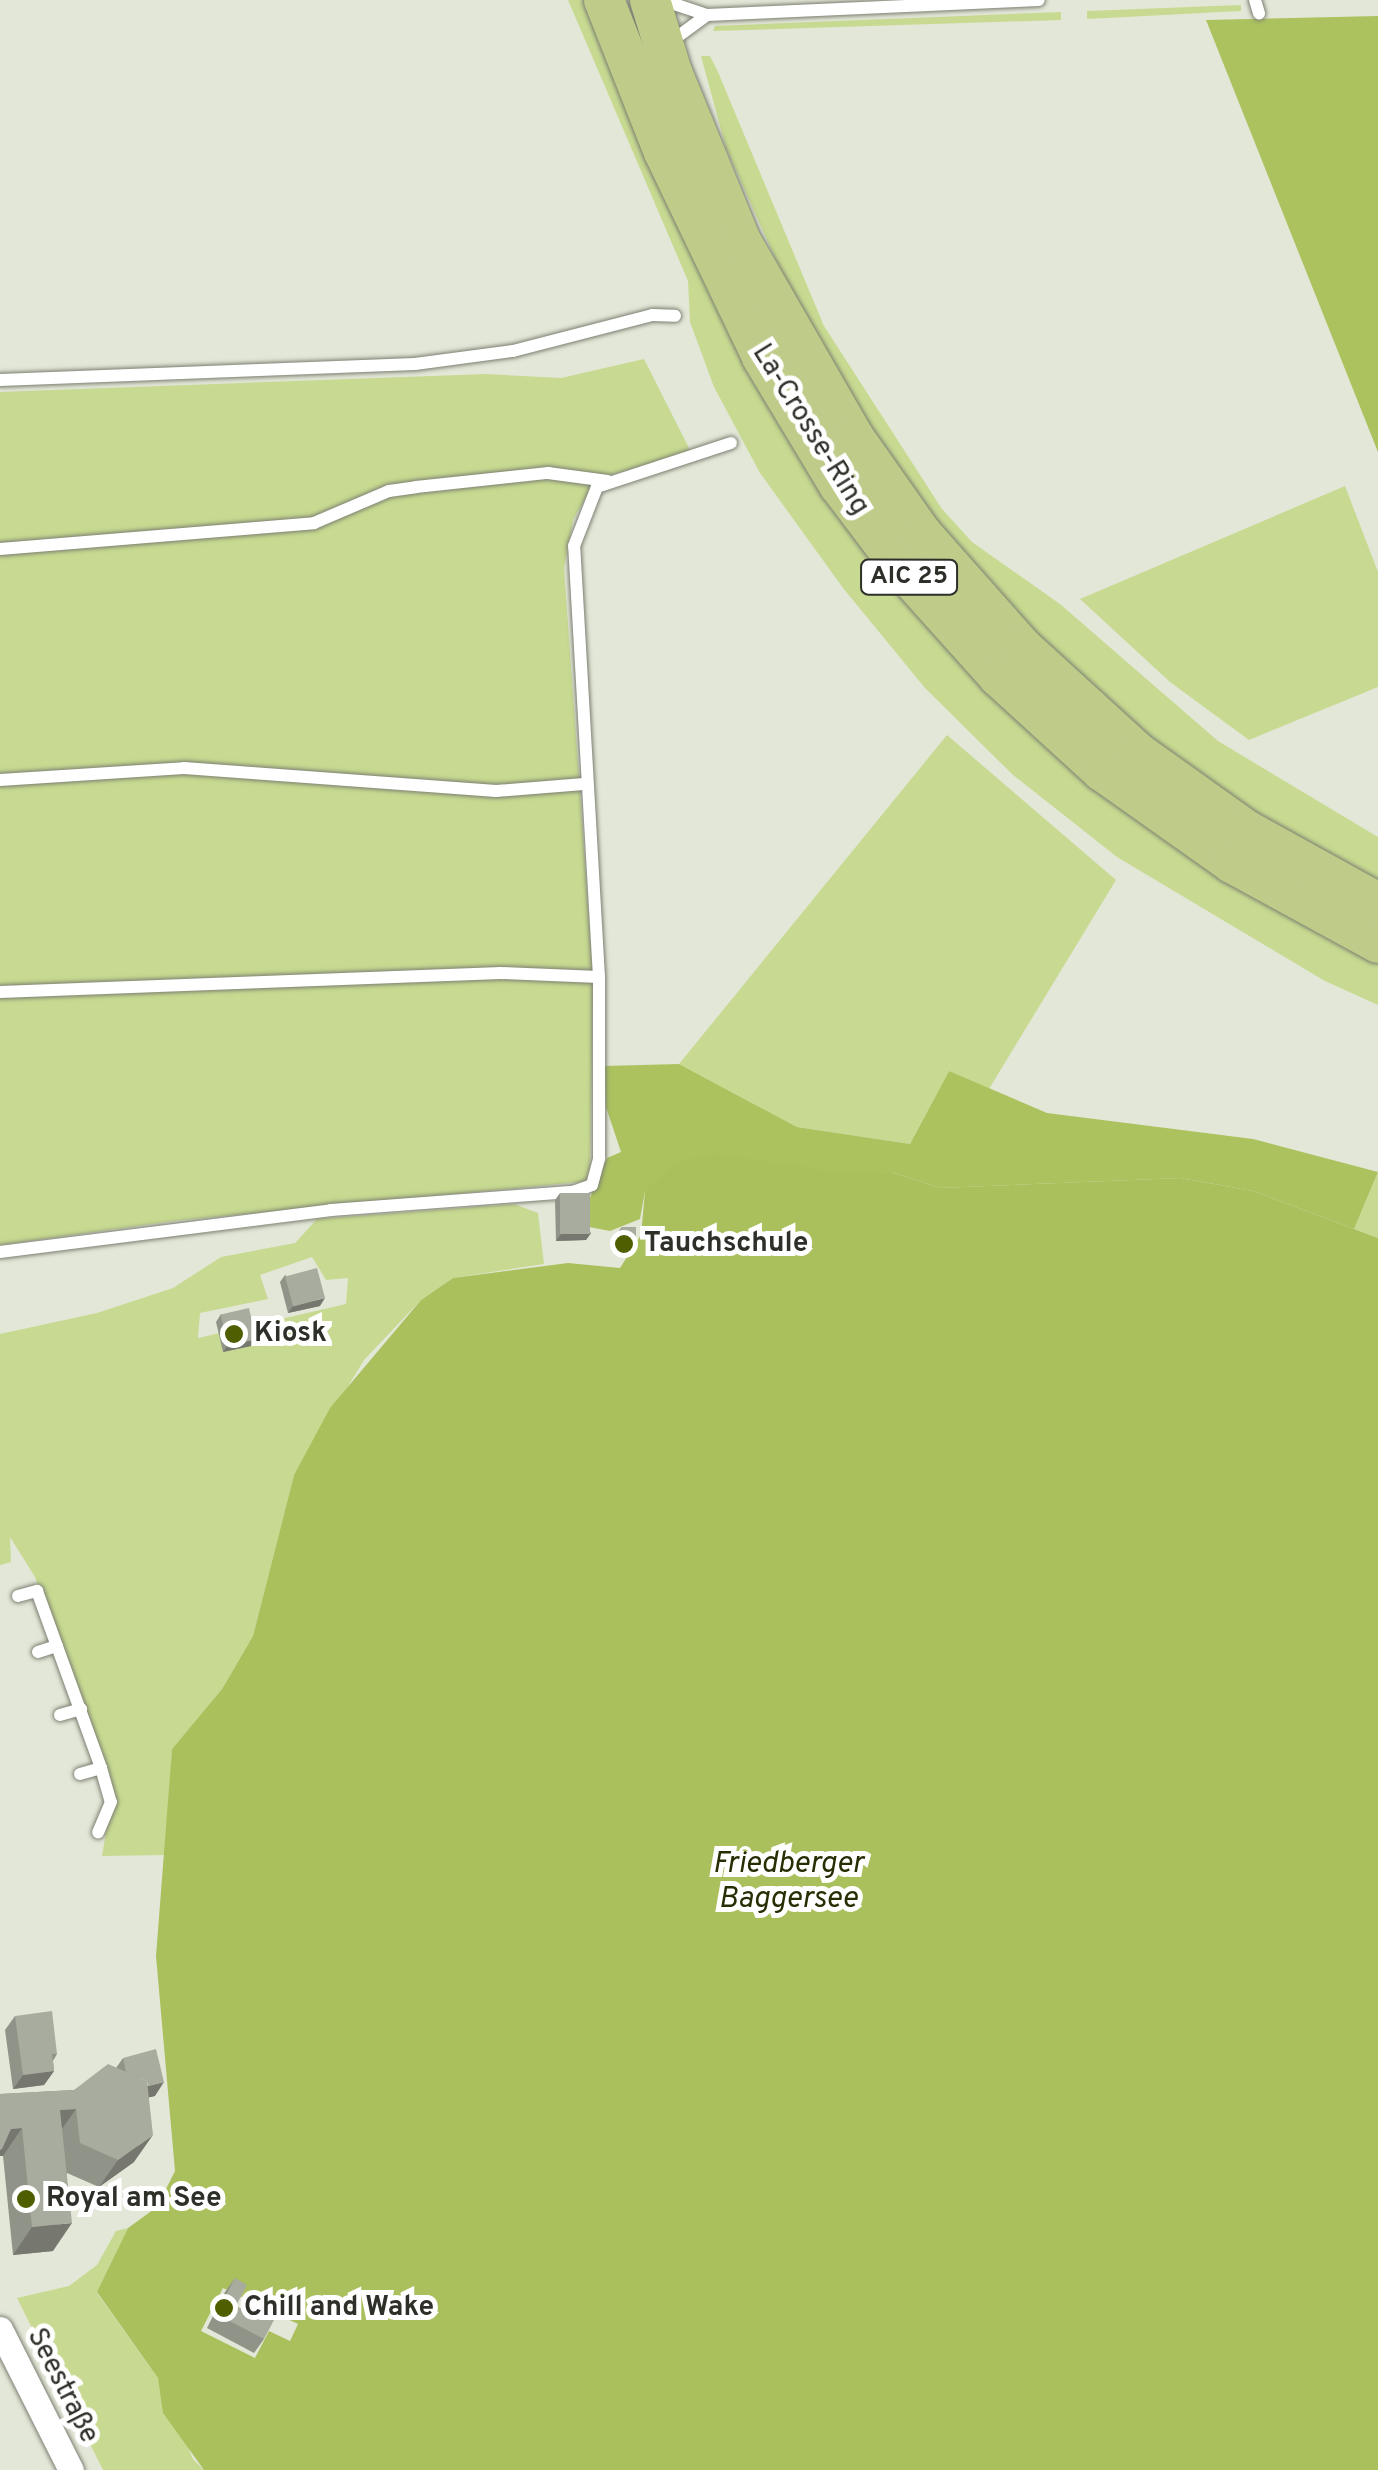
<!DOCTYPE html>
<meta charset="utf-8">
<style>
body{margin:0}
#map{position:relative;width:1378px;height:2470px;overflow:hidden;background:#e3e7d8;font-family:Overpass,sans-serif}
div>[style]{position:absolute}
[style*='--x']{left:calc(var(--x)*1px);top:calc(var(--y)*1px);width:calc(var(--w)*1px);rotate:calc(var(--a)*1deg)}
.green>*{inset:0;background:#c8da91}
.forest>*{inset:0;background:#acc25f}
.water>*{inset:0;background:#aac05d}
.pier>*{inset:0;background:#e3e7d8}
.roads{filter:drop-shadow(0 0 2px #7c8072) drop-shadow(0 0 2px #7c8072)}
.lane>*{height:12px;margin:-6px;padding:0 6px;transform-origin:6px;border-radius:6px;background:#fff}
.street>*{height:25px;margin:-12.5px;padding:0 12.5px;transform-origin:12.5px;border-radius:12.5px;background:#fff}
.primary>*{height:40px;margin:-20px;padding:0 20px;transform-origin:20px;border-radius:20px;background:#becb89}
.wall>*{inset:0;background:#909488}
.shaded-wall>*{inset:0;background:#76786f}
.building>*{inset:0;background:#a8ac9e;transform-origin:0 0}
.dots>*{width:28px;height:28px;translate:-50% -50%;box-sizing:border-box;border:5px solid #fff;border-radius:50%}
span{translate:-50% -50%;white-space:nowrap;text-align:center;line-height:1.15;-webkit-text-stroke:10px #fff;paint-order:stroke}
.shield-label span{padding:2px 8px;background:#fff;border:2px solid;border-radius:8px;-webkit-text-stroke-width:0}
.shield-label{font-size:25px;color:#2d2f29;font-weight:700}
.street-label{font-size:28px;color:#2d2f29}
.poi-label{font-size:28px;color:#2d2f29;font-weight:700}
.left{translate:0 -50%;text-align:left}
.water-label{font-size:30px;color:#262e03;font-style:italic}
</style>
<div id="map">
<div class="green">
<div style="clip-path:polygon(568px 0,587px 0,626px 101px,1181px 851px,1253px 897px,1378px 959px,1378px 1005px,1325px 981px,1117px 857px,1013px 775px,925px 688px,843px 588px,760px 473px,714px 387px,690px 322px,688px 281px)"></div>
<div style="clip-path:polygon(1241px 5px,1241px 11px,1087px 19px,1087px 11px)"></div>
<div style="clip-path:polygon(1061px 12px,1061px 20px,713px 31px,715px 26px)"></div>
<div style="clip-path:polygon(701px 56px,710px 56px,718px 72px,824px 326px,942px 509px,972px 542px,1060px 604px,1218px 741px,1378px 837px,1378px 889px,1219px 796px,1087px 693px,933px 527px,804px 323px,726px 148px)"></div>
<div style="clip-path:polygon(644px 359px,691px 452px,596px 479px,573px 520px,564px 568px,593px 976px,590px 1181px,174px 1221px,0 1245px,0 392px,486px 374px,561px 378px)"></div>
<div style="clip-path:polygon(1345px 486px,1378px 572px,1378px 687px,1249px 740px,1170px 682px,1080px 599px)"></div>
<div style="clip-path:polygon(947px 735px,1116px 880px,989px 1089px,949px 1071px,910px 1144px,797px 1127px,679px 1064px)"></div>
<div style="clip-path:polygon(1378px 1172px,1378px 1238px,1354px 1229px)"></div>
<div style="clip-path:polygon(evenodd,514px 1204px,538px 1213px,544px 1264px,453px 1278px,421px 1300px,364px 1360px,294px 1475px,253px 1636px,222px 1689px,172px 1749px,166px 1855px,102px 1856px,111px 1802px,35px 1577px,10px 1537px,11px 1562px,0 1565px,0 1334px,97px 1313px,173px 1288px,221px 1257px,295px 1243px,317px 1219px,514px 1204px,312px 1257px,326px 1280px,348px 1278px,346px 1304px,198px 1338px,200px 1313px,268px 1299px,260px 1275px,312px 1257px)"></div>
<div style="clip-path:polygon(128px 2228px,97px 2293px,158px 2378px,193px 2459px,204px 2470px,103px 2470px,17px 2298px,69px 2286px,97px 2265px,116px 2231px)"></div>
</div>
<div class="forest">
<div style="clip-path:polygon(1378px 16px,1378px 452px,1206px 20px)"></div>
<div style="clip-path:polygon(679px 1064px,797px 1127px,910px 1144px,949px 1071px,1047px 1113px,1253px 1139px,1378px 1172px,1354px 1229px,1253px 1191px,1180px 1178px,940px 1188px,891px 1172px,645px 1191px,640px 1219px,610px 1231px,589px 1227px,589px 1200px,607px 1158px,621px 1152px,606px 1107px,605px 1066px)"></div>
</div>
<div class="water">
<div style="clip-path:polygon(713px 1153px,844px 1173px,891px 1172px,940px 1188px,1180px 1178px,1253px 1191px,1378px 1238px,1378px 2470px,204px 2470px,163px 2413px,158px 2378px,97px 2292px,128px 2228px,157px 2207px,175px 2171px,156px 1956px,172px 1749px,222px 1689px,253px 1636px,294px 1475px,330px 1408px,421px 1300px,453px 1278px,568px 1263px,620px 1268px,641px 1235px,645px 1191px,676px 1162px)"></div>
</div>
<div class="pier">
<div style="clip-path:polygon(223px 2288px,298px 2324px,290px 2341px,269px 2331px,255px 2358px,201px 2331px)"></div>
</div>
<div class="roads">
<div class="lane">
<div style="--x:662;--y:0;--w:47;--a:18.4"></div>
<div style="--x:707;--y:15;--w:332;--a:-2.6"></div>
<div style="--x:1255;--y:0;--w:14;--a:73"></div>
<div style="--x:669;--y:43;--w:47;--a:-36.4"></div>
<div style="--x:0;--y:380;--w:415;--a:-2.2"></div>
<div style="--x:415;--y:364;--w:99;--a:-7.6"></div>
<div style="--x:513;--y:351;--w:144;--a:-14.5"></div>
<div style="--x:652;--y:315;--w:23;--a:2"></div>
<div style="--x:0;--y:549;--w:315;--a:-4.7"></div>
<div style="--x:314;--y:523;--w:82;--a:-23.1"></div>
<div style="--x:389;--y:491;--w:27;--a:-8"></div>
<div style="--x:416;--y:487;--w:133;--a:-6.1"></div>
<div style="--x:548;--y:473;--w:60;--a:7.7"></div>
<div style="--x:0;--y:780;--w:184;--a:-3.7"></div>
<div style="--x:184;--y:768;--w:313;--a:4.2"></div>
<div style="--x:496;--y:791;--w:88;--a:-4.5"></div>
<div style="--x:0;--y:992;--w:501;--a:-2.17"></div>
<div style="--x:501;--y:973;--w:98;--a:2.3"></div>
<div style="--x:0;--y:1252;--w:334;--a:-7.2"></div>
<div style="--x:331;--y:1210;--w:243;--a:-4.3"></div>
<div style="--x:573;--y:1192;--w:20;--a:-20"></div>
<div style="--x:592;--y:1185;--w:28;--a:-75"></div>
<div style="--x:599;--y:1158;--w:181;--a:-90"></div>
<div style="--x:599;--y:977;--w:432;--a:-93.3"></div>
<div style="--x:574;--y:546;--w:63;--a:-68.7"></div>
<div style="--x:597;--y:487;--w:141;--a:-18.2"></div>
<div style="--x:18;--y:1596;--w:20;--a:-15"></div>
<div style="--x:37;--y:1591;--w:188;--a:70.1"></div>
<div style="--x:101;--y:1768;--w:35;--a:74"></div>
<div style="--x:111;--y:1802;--w:33;--a:113"></div>
<div style="--x:38;--y:1652;--w:20;--a:-18"></div>
<div style="--x:60;--y:1715;--w:22;--a:-16"></div>
<div style="--x:80;--y:1774;--w:22;--a:-16"></div>
</div>
<div class="street">
<div style="--x:0;--y:2329;--w:158;--a:63.3"></div>
</div>
<div class="primary">
<div style="--x:604;--y:0;--w:163;--a:68.5"></div>
<div style="--x:664;--y:152;--w:227;--a:64.4"></div>
<div style="--x:762;--y:357;--w:149;--a:59"></div>
<div style="--x:839;--y:485;--w:108;--a:52.9"></div>
<div style="--x:904;--y:571;--w:142;--a:48.1"></div>
<div style="--x:999;--y:677;--w:139;--a:42.4"></div>
<div style="--x:1102;--y:771;--w:159;--a:35.3"></div>
<div style="--x:1232;--y:863;--w:166;--a:28.7"></div>
<div style="--x:650;--y:0;--w:75;--a:73"></div>
<div style="--x:672;--y:72;--w:183;--a:67.8"></div>
<div style="--x:741;--y:241;--w:225;--a:60.1"></div>
<div style="--x:853;--y:436;--w:120;--a:54.9"></div>
<div style="--x:922;--y:534;--w:151;--a:48.5"></div>
<div style="--x:1022;--y:647;--w:157;--a:42.4"></div>
<div style="--x:1138;--y:753;--w:133;--a:35.5"></div>
<div style="--x:1246;--y:830;--w:151;--a:28.9"></div>
</div>
</div>
<div class="wall">
<div style="clip-path:polygon(560px 1193px,591px 1233px,586px 1240px,556px 1241px,555px 1200px)"></div>
<div style="clip-path:polygon(621px 1228px,636px 1246px,631px 1253px,616px 1253px,616px 1235px)"></div>
<div style="clip-path:polygon(285px 1275px,320px 1306px,288px 1313px,280px 1282px)"></div>
<div style="clip-path:polygon(221px 1314px,251px 1346px,223px 1352px,216px 1322px)"></div>
<div style="clip-path:polygon(15px 2016px,57px 2054px,53px 2061px,54px 2071px,44px 2085px,13px 2089px,5px 2030px)"></div>
<div style="clip-path:polygon(123px 2058px,155px 2096px,149px 2097px,134px 2162px,99px 2187px,67px 2173px,53px 2251px,13px 2255px,3px 2156px,0 2156px,0 2094px,74px 2090px,116px 2068px)"></div>
<div style="clip-path:polygon(235px 2278px,236px 2306px,252px 2315px,265px 2294px,264px 2339px,254px 2353px,207px 2328px,225px 2292px)"></div>
</div>
<div class="shaded-wall">
<div style="clip-path:polygon(591px 1233px,586px 1240px,556px 1241px,561px 1234px)"></div>
<div style="clip-path:polygon(621px 1246px,636px 1246px,631px 1253px,616px 1253px)"></div>
<div style="clip-path:polygon(325px 1298px,320px 1306px,288px 1313px,293px 1306px)"></div>
<div style="clip-path:polygon(256px 1339px,251px 1346px,223px 1352px,228px 1345px)"></div>
<div style="clip-path:polygon(54px 2071px,44px 2085px,13px 2089px,23px 2075px)"></div>
<div style="clip-path:polygon(164px 2082px,155px 2096px,122px 2104px,131px 2090px)"></div>
<div style="clip-path:polygon(76px 2109px,57px 2136px,60px 2110px)"></div>
<div style="clip-path:polygon(22px 2128px,3px 2156px,0 2156px,0 2146px,11px 2129px)"></div>
<div style="clip-path:polygon(153px 2135px,134px 2162px,99px 2187px,118px 2160px)"></div>
<div style="clip-path:polygon(72px 2223px,53px 2251px,13px 2255px,32px 2227px)"></div>
</div>
<div class="building">
<div style="left:560px;top:1193px;width:30px;height:41px"></div>
<div style="left:636px;top:1227px;width:19px;height:15px;rotate:90deg"></div>
<div style="left:317px;top:1268px;width:31px;height:33px;rotate:75deg"></div>
<div style="left:249px;top:1308px;width:32px;height:29px;rotate:77deg"></div>
<div style="clip-path:polygon(52px 2011px,57px 2054px,52px 2054px,54px 2071px,23px 2075px,15px 2016px)"></div>
<div style="clip-path:polygon(156px 2049px,164px 2082px,148px 2086px,147px 2081px,126px 2072px,123px 2058px)"></div>
<div style="clip-path:polygon(108px 2064px,147px 2081px,153px 2135px,118px 2160px,80px 2143px,76px 2109px,60px 2110px,72px 2223px,32px 2227px,22px 2128px,11px 2129px,2px 2149px,0 2150px,0 2094px,74px 2090px)"></div>
<div style="clip-path:polygon(235px 2278px,247px 2285px,236px 2306px,254px 2316px,265px 2294px,283px 2303px,264px 2339px,216px 2314px)"></div>
</div>
<div class="dots">
<div style="left:624px;top:1244px;background:#4f5e00"></div>
<div style="left:234px;top:1334px;background:#4f5e00"></div>
<div style="left:26px;top:2199px;background:#4f5e00"></div>
<div style="left:224px;top:2308px;background:#4f5e00"></div>
</div>
<div class="shield-label">
<span style="left:909px;top:577px">AIC 25</span>
</div>
<div class="street-label">
<span style="left:810px;top:430px;rotate:58deg">La-Crosse-Ring</span>
<span style="left:62px;top:2386px;rotate:63deg">Seestraße</span>
</div>
<div class="poi-label">
<span class="left" style="left:644px;top:1244px">Tauchschule</span>
<span class="left" style="left:254px;top:1334px">Kiosk</span>
<span class="left" style="left:46px;top:2199px">Royal am See</span>
<span class="left" style="left:244px;top:2308px">Chill and Wake</span>
</div>
<div class="water-label">
<span style="left:788px;top:1882px">Friedberger<br>Baggersee</span>
</div>
</div>
